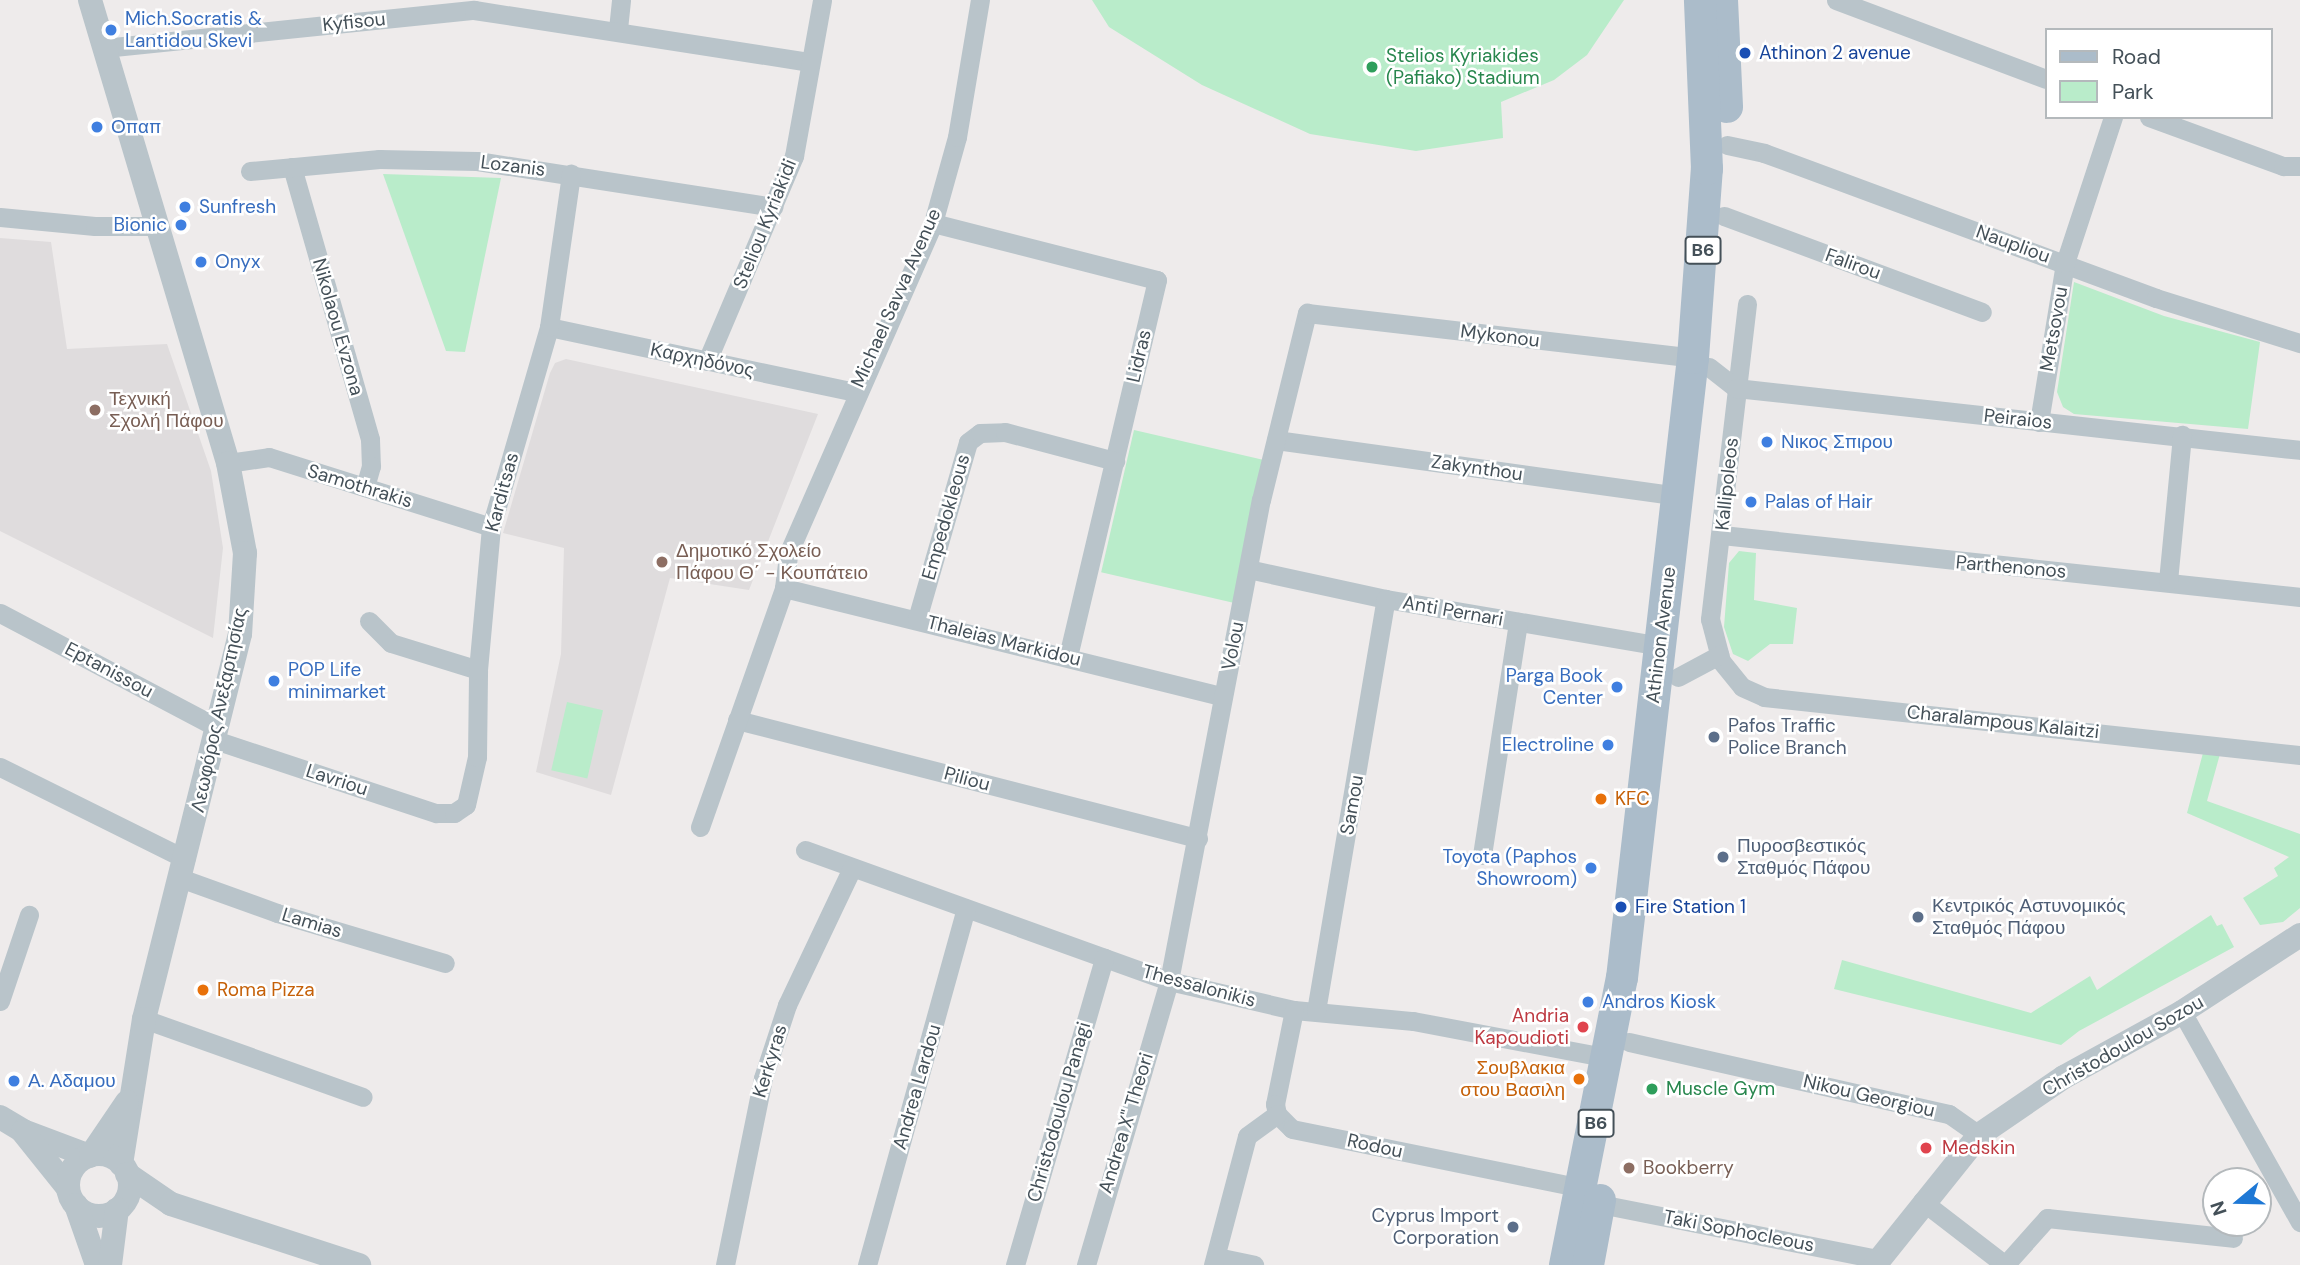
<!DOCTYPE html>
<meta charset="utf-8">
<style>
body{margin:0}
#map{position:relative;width:2300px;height:1265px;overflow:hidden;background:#eeebeb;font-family:"DM Sans",sans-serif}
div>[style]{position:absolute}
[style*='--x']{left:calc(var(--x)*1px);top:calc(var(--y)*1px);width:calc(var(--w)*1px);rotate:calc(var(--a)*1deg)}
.education>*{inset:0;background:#dfdcdd}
.green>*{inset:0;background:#b9ecca;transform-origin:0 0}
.minor>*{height:19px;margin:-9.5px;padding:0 9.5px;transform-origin:9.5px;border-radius:9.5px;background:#b9c4ca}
.tertiary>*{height:24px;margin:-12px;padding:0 12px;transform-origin:12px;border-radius:12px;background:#b9c4ca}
.tertiary>.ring{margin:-12px;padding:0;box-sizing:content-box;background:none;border:24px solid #b9c4ca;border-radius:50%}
.primary>*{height:32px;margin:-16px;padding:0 16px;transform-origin:16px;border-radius:16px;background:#abbcca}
.dots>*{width:19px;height:19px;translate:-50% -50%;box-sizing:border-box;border:4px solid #fff;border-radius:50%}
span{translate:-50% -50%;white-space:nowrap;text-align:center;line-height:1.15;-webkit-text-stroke:5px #fff;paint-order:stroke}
.shield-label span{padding:2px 5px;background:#fff;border:2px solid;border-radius:5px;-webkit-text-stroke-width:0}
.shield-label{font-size:18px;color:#445058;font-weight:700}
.shop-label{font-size:19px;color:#366cbe}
.left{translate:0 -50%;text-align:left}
.right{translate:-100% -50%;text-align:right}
.street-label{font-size:19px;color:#445058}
.transit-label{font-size:19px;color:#164399}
.leisure-label{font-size:19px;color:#27864d}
.education-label{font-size:19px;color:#785e54}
.service-label{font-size:19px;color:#4e5e75}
.food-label{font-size:19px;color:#c56008}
.health-label{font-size:19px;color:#be3a42}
.legend{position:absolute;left:2045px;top:28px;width:228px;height:91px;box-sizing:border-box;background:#fff;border:2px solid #b4b9bc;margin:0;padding:9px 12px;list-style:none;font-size:21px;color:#445058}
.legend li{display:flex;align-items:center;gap:14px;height:35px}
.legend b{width:35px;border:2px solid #b4b9bc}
.north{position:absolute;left:2202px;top:1167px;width:70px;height:70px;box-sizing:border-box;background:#fff;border:2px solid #b4b9bc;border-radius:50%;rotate:251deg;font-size:19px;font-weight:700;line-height:28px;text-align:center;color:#445058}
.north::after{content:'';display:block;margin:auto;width:24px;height:32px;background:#1e78d5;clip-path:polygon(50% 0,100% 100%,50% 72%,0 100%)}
</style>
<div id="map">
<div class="education">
<div style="clip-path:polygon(0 238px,51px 242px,67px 349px,167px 344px,211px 471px,223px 548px,213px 638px,0 531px)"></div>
<div style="clip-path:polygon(566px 359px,818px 414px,749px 590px,670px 578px,611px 795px,536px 772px,561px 654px,564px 548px,503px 533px,550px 373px,555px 363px)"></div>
</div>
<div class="green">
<div style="clip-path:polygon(1092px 0,1624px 0,1587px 55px,1554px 80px,1501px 102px,1503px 138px,1416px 151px,1310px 134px,1202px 85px,1109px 27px)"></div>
<div style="clip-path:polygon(383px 174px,501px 178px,465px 352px,446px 351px)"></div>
<div style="clip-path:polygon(2074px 282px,2164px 316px,2260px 342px,2248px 429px,2074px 414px,2063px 407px,2057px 392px)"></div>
<div style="left:1134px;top:430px;width:140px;height:146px;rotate:13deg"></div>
<div style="clip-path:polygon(1739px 551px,1756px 553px,1754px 600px,1797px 608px,1793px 644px,1770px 644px,1748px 661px,1733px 654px,1724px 627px,1729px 563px)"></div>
<div style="left:567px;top:702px;width:37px;height:70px;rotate:13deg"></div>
<div style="clip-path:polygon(2203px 753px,2220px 754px,2207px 801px,2300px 834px,2300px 908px,2283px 922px,2260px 925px,2243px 898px,2278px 876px,2274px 868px,2289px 857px,2187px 813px)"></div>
<div style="clip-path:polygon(2211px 915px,2217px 926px,2222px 924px,2234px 947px,2079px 1031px,2061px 1045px,1834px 989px,1842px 960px,2031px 1013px,2090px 976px,2097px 990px)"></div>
</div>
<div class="minor">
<div style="--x:1836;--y:0;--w:224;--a:20.6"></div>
<div style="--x:618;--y:29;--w:29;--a:-84"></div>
<div style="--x:104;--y:48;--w:372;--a:-5.9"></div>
<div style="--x:474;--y:10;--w:340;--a:8.8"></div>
<div style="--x:2149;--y:117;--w:143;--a:20.1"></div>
<div style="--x:2283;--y:166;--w:17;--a:0"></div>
<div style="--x:1727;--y:145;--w:38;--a:12"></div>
<div style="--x:1764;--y:153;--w:418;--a:20.3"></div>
<div style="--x:2156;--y:298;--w:151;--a:17.4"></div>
<div style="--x:292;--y:167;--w:283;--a:74"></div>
<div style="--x:370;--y:439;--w:27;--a:88"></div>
<div style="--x:371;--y:466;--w:22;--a:106"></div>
<div style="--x:250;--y:171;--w:130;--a:-5.3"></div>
<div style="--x:379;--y:159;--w:98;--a:1.2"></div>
<div style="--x:477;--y:161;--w:300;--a:8.8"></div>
<div style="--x:1724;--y:216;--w:275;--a:20.4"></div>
<div style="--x:0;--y:217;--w:95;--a:5.4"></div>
<div style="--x:95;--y:226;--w:62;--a:0"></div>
<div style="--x:933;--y:223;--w:231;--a:14.3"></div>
<div style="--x:1157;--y:280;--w:386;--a:103.3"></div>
<div style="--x:1747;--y:304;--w:317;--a:96.7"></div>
<div style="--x:1710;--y:619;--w:43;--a:75.3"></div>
<div style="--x:1721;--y:661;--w:33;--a:51"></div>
<div style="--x:1742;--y:687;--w:24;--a:24"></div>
<div style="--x:1764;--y:697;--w:539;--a:6.18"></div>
<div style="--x:549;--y:327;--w:313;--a:12"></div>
<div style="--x:707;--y:361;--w:223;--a:-67"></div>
<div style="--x:794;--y:156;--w:158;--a:-79.8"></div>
<div style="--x:1709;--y:367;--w:34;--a:38"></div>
<div style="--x:1736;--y:388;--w:567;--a:6.27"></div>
<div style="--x:2039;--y:422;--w:161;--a:-80.7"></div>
<div style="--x:2065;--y:263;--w:154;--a:-71.8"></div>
<div style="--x:1276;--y:440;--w:406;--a:7.9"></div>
<div style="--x:228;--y:463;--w:41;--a:-8.3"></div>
<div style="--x:269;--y:457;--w:233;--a:17.5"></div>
<div style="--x:1722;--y:535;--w:581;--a:6.12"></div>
<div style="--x:1248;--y:569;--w:141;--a:12.3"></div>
<div style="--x:1386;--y:599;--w:278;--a:9.7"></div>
<div style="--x:2168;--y:581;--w:147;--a:-84.5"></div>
<div style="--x:784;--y:588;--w:452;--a:13.9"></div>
<div style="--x:0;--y:613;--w:246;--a:27.8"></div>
<div style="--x:917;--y:619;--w:184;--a:-73.9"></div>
<div style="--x:968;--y:442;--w:15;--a:-37"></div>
<div style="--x:980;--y:433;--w:25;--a:-2"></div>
<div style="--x:1005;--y:432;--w:114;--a:14.8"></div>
<div style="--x:369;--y:621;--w:31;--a:45"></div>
<div style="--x:391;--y:643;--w:91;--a:17.2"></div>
<div style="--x:1678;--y:677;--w:47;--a:-28.2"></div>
<div style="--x:737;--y:720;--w:476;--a:14.4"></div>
<div style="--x:215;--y:740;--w:233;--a:18.3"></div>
<div style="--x:436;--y:813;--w:18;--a:0"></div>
<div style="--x:454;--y:813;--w:14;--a:-34"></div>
<div style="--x:466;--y:805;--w:49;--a:-77.1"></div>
<div style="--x:477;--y:757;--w:87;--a:-89.3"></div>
<div style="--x:478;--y:670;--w:144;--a:-84.8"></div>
<div style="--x:491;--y:527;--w:208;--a:-73.8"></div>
<div style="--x:549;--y:327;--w:155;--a:-81.8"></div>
<div style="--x:0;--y:767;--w:207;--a:26.4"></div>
<div style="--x:700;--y:827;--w:253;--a:-70.6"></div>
<div style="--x:784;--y:588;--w:34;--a:-83"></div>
<div style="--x:788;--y:554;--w:361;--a:-66.3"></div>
<div style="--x:933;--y:223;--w:89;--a:-74.4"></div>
<div style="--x:957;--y:137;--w:139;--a:-80.5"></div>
<div style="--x:805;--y:850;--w:387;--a:19.8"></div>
<div style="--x:1169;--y:981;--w:128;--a:13.1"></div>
<div style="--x:1294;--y:1010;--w:120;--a:5.3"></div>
<div style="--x:1413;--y:1021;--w:199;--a:10.7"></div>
<div style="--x:1482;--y:855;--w:236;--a:-81.2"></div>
<div style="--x:180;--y:878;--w:103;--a:19.8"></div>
<div style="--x:277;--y:913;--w:175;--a:16.6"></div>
<div style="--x:0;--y:1001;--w:91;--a:-71.4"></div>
<div style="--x:1294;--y:1010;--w:96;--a:101.4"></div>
<div style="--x:1275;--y:1104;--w:10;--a:79"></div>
<div style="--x:1277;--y:1114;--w:21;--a:45"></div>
<div style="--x:1292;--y:1129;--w:296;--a:11.5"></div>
<div style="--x:1316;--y:1011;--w:418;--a:-80.4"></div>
<div style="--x:2182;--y:1012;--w:241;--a:60.7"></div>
<div style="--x:144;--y:1019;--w:232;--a:19.6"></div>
<div style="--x:1629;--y:1042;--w:328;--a:12.7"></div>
<div style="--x:1949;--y:1114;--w:37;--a:35"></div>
<div style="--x:1922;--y:1201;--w:105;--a:37.6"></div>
<div style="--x:1600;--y:1204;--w:283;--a:11.2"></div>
<div style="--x:1217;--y:1257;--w:38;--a:12"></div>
<div style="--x:725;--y:1265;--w:191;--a:-78.5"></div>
<div style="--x:763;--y:1078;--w:77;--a:-71.8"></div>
<div style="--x:787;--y:1005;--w:152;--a:-64.6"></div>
<div style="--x:867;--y:1265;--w:370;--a:-74.5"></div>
<div style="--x:1015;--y:1265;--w:320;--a:-73.8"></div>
<div style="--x:1086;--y:1265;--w:296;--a:-73.7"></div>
<div style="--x:1169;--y:981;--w:490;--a:-79.2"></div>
<div style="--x:1261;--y:500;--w:193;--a:-76.2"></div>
<div style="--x:1307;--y:313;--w:389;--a:6.6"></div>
<div style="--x:1213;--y:1265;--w:133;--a:-75.2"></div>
<div style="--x:1247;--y:1136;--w:37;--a:-36"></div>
<div style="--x:2005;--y:1265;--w:63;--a:-48.2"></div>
<div style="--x:2047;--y:1218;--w:187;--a:6.1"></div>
</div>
<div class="tertiary">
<div style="--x:90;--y:0;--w:483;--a:73.4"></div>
<div style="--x:228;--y:463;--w:92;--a:79.3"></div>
<div style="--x:245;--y:553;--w:81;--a:93.5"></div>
<div style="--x:240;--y:634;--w:397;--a:104"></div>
<div style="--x:144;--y:1019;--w:147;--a:99"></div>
<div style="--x:0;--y:1117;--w:27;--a:31"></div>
<div style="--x:23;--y:1131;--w:71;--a:20.7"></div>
<div style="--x:23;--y:1132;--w:72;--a:51.2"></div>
<div class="ring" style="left:68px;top:1154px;width:38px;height:38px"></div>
<div style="--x:91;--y:1155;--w:64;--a:-55.8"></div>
<div style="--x:127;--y:1174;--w:53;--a:34.3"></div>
<div style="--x:171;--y:1204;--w:198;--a:18"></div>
<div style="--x:76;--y:1205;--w:64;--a:70.7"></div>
<div style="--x:110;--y:1265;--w:56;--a:-82.9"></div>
<div style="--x:1875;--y:1265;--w:166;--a:-51.3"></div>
<div style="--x:1979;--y:1135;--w:103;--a:-34.3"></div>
<div style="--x:2064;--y:1077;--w:135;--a:-28.8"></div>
<div style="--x:2182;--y:1012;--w:141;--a:-33.1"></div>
</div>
<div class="primary">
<div style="--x:1722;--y:0;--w:107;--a:87.3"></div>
<div style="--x:1565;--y:1265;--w:293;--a:-78.8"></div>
<div style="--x:1622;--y:978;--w:624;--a:-83.47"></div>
<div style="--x:1693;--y:358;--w:190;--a:-85.8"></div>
<div style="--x:1707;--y:169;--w:169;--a:-92.4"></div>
<div style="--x:1588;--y:1265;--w:66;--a:-79.5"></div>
</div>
<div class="dots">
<div style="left:111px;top:30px;background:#3f7fe0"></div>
<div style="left:1745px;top:53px;background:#1a4fb4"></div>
<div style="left:1372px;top:67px;background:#2e9e5b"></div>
<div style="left:97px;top:127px;background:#3f7fe0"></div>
<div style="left:185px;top:207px;background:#3f7fe0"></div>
<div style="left:181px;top:225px;background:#3f7fe0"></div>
<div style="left:201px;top:262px;background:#3f7fe0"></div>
<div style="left:95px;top:410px;background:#8d6e63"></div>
<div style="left:1767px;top:442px;background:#3f7fe0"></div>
<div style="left:1751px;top:502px;background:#3f7fe0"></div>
<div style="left:662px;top:562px;background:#8d6e63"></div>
<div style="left:274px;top:681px;background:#3f7fe0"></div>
<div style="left:1617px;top:687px;background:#3f7fe0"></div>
<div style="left:1714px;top:737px;background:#5c6f8a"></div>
<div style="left:1608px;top:745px;background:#3f7fe0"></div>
<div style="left:1601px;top:799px;background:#e8710a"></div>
<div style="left:1723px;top:857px;background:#5c6f8a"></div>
<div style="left:1591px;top:868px;background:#3f7fe0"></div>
<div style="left:1621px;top:907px;background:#1a4fb4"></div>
<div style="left:1918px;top:917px;background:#5c6f8a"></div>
<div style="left:203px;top:990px;background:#e8710a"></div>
<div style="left:1588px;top:1002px;background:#3f7fe0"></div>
<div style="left:1583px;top:1027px;background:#e0444e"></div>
<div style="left:1579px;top:1079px;background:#e8710a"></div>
<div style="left:14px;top:1081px;background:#3f7fe0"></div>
<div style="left:1652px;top:1089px;background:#2e9e5b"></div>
<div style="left:1926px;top:1148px;background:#e0444e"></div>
<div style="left:1629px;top:1168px;background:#8d6e63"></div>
<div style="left:1513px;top:1227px;background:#5c6f8a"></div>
</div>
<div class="shield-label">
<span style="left:1703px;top:250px">B6</span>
<span style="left:1596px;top:1123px">B6</span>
</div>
<div class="shop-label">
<span class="left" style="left:125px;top:30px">Mich.Socratis &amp;<br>Lantidou Skevi</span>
<span class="left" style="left:111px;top:127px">Οπαπ</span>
<span class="left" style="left:199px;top:207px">Sunfresh</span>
<span class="right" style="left:167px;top:225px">Bionic</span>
<span class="left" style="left:215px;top:262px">Onyx</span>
<span class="left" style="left:1781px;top:442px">Νικος Σπιρου</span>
<span class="left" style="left:1765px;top:502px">Palas of Hair</span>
<span class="left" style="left:288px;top:681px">POP Life<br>minimarket</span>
<span class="right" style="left:1603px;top:687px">Parga Book<br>Center</span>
<span class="right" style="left:1594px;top:745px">Electroline</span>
<span class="right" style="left:1577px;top:868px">Toyota (Paphos<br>Showroom)</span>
<span class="left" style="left:1602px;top:1002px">Andros Kiosk</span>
<span class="left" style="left:28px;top:1081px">Α. Αδαμου</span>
</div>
<div class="street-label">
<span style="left:354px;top:22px;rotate:-6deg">Kyfisou</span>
<span style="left:513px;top:166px;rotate:7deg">Lozanis</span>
<span style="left:765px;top:224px;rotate:-68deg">Steliou Kyriakidi</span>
<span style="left:2013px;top:244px;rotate:20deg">Naupliou</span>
<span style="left:1853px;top:264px;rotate:20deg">Falirou</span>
<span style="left:896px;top:298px;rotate:-66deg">Michael Savva Avenue</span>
<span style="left:338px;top:327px;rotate:74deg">Nikolaou Evzona</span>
<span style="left:2054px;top:329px;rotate:-80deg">Metsovou</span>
<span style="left:1500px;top:336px;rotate:7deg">Mykonou</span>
<span style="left:1139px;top:356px;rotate:-77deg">Lidras</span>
<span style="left:702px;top:360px;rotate:12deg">Καρχηδόνος</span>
<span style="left:2018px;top:419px;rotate:6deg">Peiraios</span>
<span style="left:1477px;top:468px;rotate:8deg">Zakynthou</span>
<span style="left:1727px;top:484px;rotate:-84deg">Kallipoleos</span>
<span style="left:360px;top:486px;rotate:17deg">Samothrakis</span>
<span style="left:502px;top:492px;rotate:-75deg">Karditsas</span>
<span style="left:946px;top:517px;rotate:-74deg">Empedokleous</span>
<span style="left:2011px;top:567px;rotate:5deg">Parthenonos</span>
<span style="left:1453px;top:611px;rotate:10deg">Anti Pernari</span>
<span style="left:1661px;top:635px;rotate:-83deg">Athinon Avenue</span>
<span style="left:1004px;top:641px;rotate:14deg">Thaleias Markidou</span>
<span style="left:1233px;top:646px;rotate:-79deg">Volou</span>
<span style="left:109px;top:670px;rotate:28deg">Eptanissou</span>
<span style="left:219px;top:710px;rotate:-78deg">Λεωφόρος Ανεξαρτησίας</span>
<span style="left:2003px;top:722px;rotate:6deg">Charalampous Kalaitzi</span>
<span style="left:967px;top:779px;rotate:15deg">Piliou</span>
<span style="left:337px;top:780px;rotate:18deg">Lavriou</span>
<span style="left:1352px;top:805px;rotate:-80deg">Samou</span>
<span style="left:312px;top:923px;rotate:17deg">Lamias</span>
<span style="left:1199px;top:986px;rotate:15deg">Thessalonikis</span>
<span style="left:2123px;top:1046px;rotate:-30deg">Christodoulou Sozou</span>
<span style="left:770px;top:1061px;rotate:-73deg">Kerkyras</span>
<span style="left:917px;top:1087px;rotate:-74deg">Andrea Lardou</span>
<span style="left:1869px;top:1096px;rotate:13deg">Nikou Georgiou</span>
<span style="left:1059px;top:1112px;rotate:-74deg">Christodoulou Panagi</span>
<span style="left:1126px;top:1123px;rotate:-73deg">Andrea X" Theori</span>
<span style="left:1375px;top:1146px;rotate:12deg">Rodou</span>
<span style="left:1739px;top:1231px;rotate:11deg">Taki Sophocleous</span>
</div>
<div class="transit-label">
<span class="left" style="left:1759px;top:53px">Athinon 2 avenue</span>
<span class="left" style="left:1635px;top:907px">Fire Station 1</span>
</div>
<div class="leisure-label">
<span class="left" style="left:1386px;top:67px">Stelios Kyriakides<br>(Pafiako) Stadium</span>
<span class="left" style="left:1666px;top:1089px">Muscle Gym</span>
</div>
<div class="education-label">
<span class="left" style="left:109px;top:410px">Τεχνική<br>Σχολή Πάφου</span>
<span class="left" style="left:676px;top:562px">Δημοτικό Σχολείο<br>Πάφου Θ΄ - Κουπάτειο</span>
<span class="left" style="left:1643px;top:1168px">Bookberry</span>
</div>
<div class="service-label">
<span class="left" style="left:1728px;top:737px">Pafos Traffic<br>Police Branch</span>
<span class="left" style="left:1737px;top:857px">Πυροσβεστικός<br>Σταθμός Πάφου</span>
<span class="left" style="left:1932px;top:917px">Κεντρικός Αστυνομικός<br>Σταθμός Πάφου</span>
<span class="right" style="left:1499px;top:1227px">Cyprus Import<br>Corporation</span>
</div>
<div class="food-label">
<span class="left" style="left:1615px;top:799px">KFC</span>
<span class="left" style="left:217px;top:990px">Roma Pizza</span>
<span class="right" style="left:1565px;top:1079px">Σουβλακια<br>στου Βασιλη</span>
</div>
<div class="health-label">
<span class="right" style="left:1569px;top:1027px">Andria<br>Kapoudioti</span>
<span class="left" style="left:1942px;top:1148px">Medskin</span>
</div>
<ul class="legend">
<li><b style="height:9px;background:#abbcca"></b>Road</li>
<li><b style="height:19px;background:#b9ecca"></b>Park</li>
</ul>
<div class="north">N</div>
</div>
